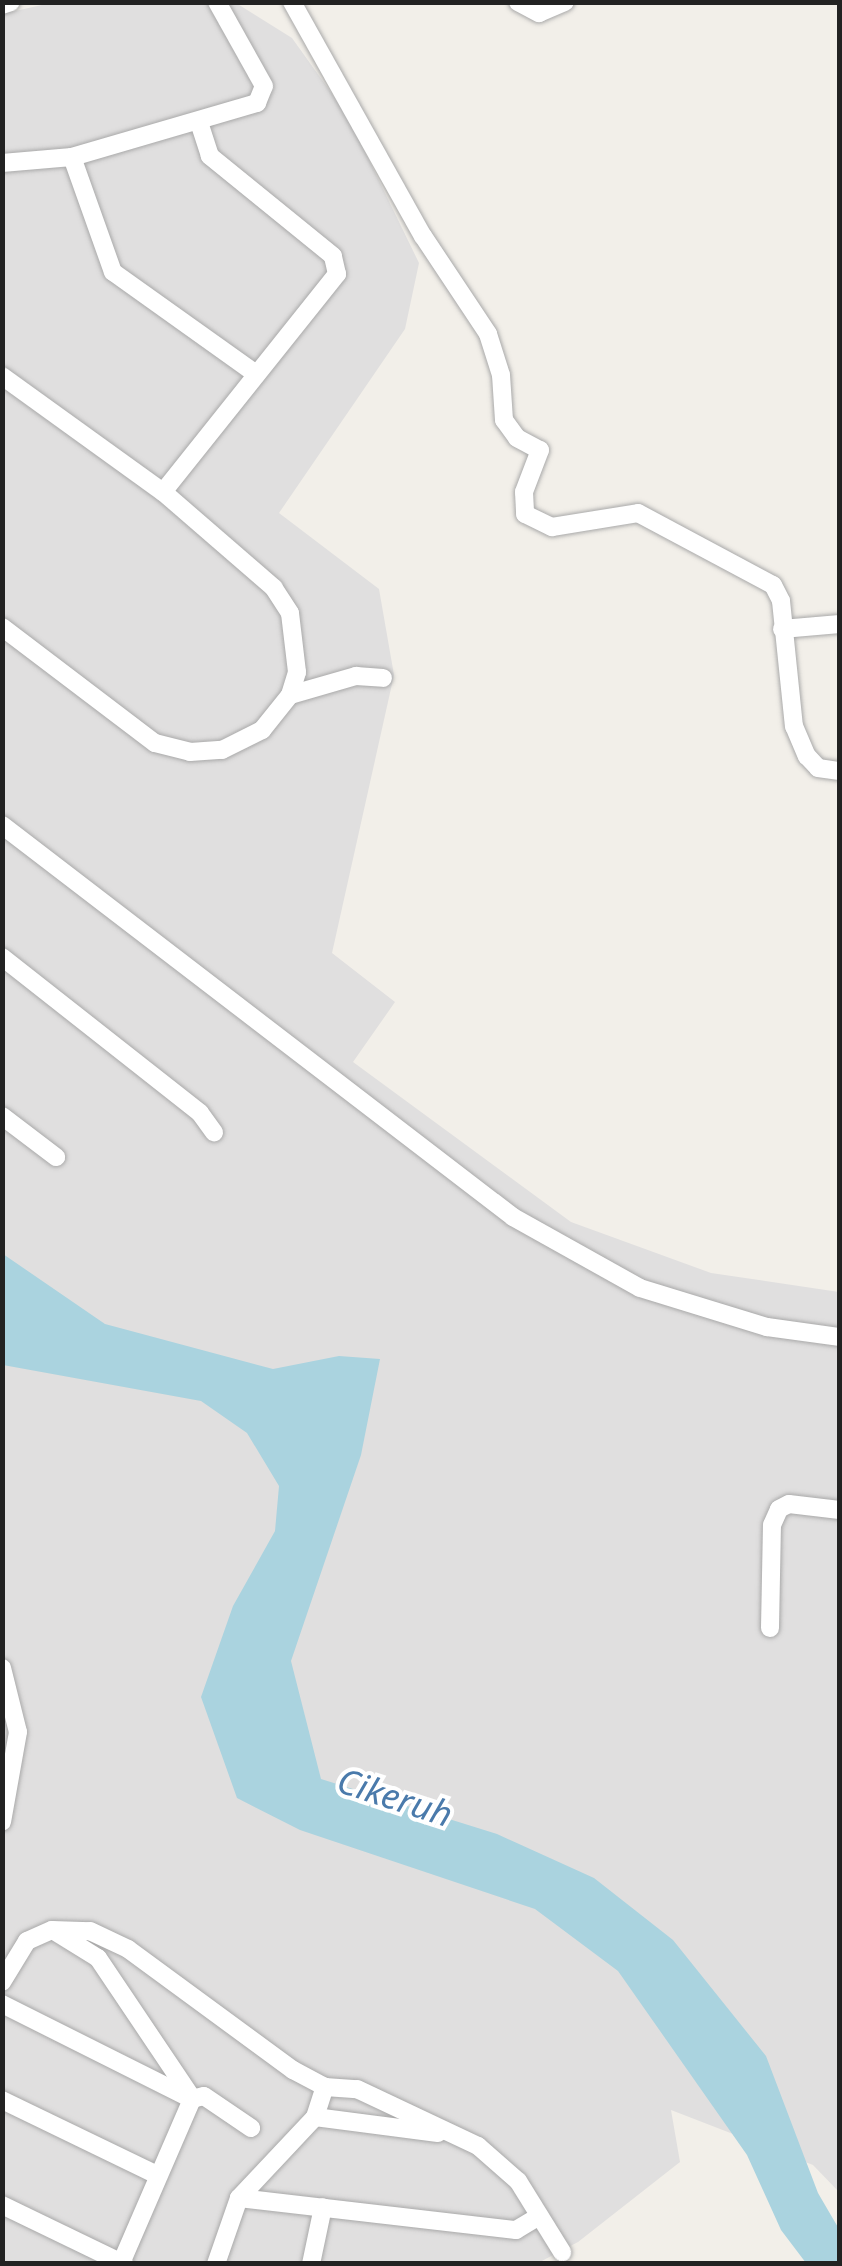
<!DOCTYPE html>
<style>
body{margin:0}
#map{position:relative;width:842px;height:2266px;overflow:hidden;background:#f2efe9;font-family:"Noto Sans",sans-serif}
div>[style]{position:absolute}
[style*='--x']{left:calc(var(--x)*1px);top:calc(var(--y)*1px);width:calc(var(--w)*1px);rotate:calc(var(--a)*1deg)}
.residential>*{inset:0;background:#e0dfdf}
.water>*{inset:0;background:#aad3df}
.roads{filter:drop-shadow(0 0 2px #a9a9a9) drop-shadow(0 0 2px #a9a9a9)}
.minor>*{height:18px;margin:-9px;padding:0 9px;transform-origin:9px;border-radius:9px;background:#fff}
span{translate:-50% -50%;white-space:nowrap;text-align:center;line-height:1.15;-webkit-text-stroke:8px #fff;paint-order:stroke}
.water-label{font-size:35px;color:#4a7aab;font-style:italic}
.frame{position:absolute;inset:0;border:5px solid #222;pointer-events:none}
</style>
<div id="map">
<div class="residential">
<div style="clip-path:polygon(55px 2px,236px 3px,292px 38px,347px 115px,419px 263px,405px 329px,279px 513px,379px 589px,394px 675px,332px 953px,395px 1002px,353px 1062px,571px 1222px,711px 1273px,839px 1292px,839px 2192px,813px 2165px,671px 2110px,680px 2162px,578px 2242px,538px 2263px,3px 2263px,2px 14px)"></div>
</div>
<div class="water">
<div style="clip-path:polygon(3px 1254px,105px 1324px,273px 1369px,339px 1356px,380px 1359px,361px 1455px,291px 1661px,321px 1779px,497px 1834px,594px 1878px,673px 1940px,766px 2056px,818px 2193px,839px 2229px,839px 2263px,806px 2263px,781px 2230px,747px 2155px,618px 1971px,535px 1909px,300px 1830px,237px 1798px,201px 1697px,233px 1606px,275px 1531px,279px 1486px,247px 1433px,201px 1401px,3px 1365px)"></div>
</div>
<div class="roads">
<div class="minor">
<div style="--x:292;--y:2;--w:268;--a:60.8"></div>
<div style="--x:423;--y:236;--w:118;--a:56.4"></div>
<div style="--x:488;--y:334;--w:43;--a:72.4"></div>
<div style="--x:501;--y:375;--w:45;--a:86.2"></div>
<div style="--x:504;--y:420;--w:22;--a:54"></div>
<div style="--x:517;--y:438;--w:26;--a:28"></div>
<div style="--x:540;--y:450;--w:45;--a:110.9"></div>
<div style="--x:524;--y:492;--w:22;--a:87"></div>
<div style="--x:525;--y:514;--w:30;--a:26"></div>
<div style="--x:552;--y:527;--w:87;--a:-9.2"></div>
<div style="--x:638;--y:513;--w:153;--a:28.1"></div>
<div style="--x:773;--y:585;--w:18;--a:63"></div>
<div style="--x:781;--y:601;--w:126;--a:84.1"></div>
<div style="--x:794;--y:726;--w:33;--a:67"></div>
<div style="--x:807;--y:756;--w:16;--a:47"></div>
<div style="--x:818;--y:768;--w:22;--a:8"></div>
<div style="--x:518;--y:2;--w:24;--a:28"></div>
<div style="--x:539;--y:13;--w:28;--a:-23"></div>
<div style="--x:2;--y:5;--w:9;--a:-18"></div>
<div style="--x:72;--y:157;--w:122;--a:70.4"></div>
<div style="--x:113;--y:272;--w:176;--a:35.5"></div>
<div style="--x:2;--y:163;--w:70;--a:-4.9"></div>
<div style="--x:72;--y:157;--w:193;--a:-16.3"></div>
<div style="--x:257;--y:103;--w:18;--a:-68"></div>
<div style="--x:264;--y:86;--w:96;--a:-119.2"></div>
<div style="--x:2;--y:376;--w:198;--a:35.8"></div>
<div style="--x:163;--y:492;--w:279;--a:-51.4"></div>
<div style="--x:337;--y:274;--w:18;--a:-103"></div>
<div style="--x:333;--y:256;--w:159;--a:-140.9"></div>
<div style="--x:210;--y:156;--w:36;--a:-108"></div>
<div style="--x:2;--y:627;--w:192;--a:37.2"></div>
<div style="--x:155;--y:743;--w:36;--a:14"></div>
<div style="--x:190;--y:752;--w:32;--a:-4"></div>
<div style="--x:222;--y:750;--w:45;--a:-26.6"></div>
<div style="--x:262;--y:730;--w:45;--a:-51.3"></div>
<div style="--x:290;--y:695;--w:24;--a:-73"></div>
<div style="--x:297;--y:672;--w:59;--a:-96.8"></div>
<div style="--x:290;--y:613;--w:30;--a:-123"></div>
<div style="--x:274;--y:588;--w:147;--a:-139.1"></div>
<div style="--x:782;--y:629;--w:58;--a:-4.9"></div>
<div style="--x:290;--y:695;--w:69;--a:-16.1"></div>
<div style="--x:356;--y:676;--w:27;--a:4"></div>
<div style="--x:2;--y:825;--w:644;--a:37.49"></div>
<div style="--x:513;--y:1217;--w:145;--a:29.2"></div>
<div style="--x:640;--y:1288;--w:133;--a:17.1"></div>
<div style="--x:767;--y:1327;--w:74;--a:7.8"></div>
<div style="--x:2;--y:957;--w:252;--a:38.2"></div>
<div style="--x:200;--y:1113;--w:24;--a:54"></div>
<div style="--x:2;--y:1116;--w:68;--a:37.2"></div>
<div style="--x:770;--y:1628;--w:103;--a:-88.9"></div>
<div style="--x:772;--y:1525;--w:17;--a:-66"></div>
<div style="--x:779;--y:1509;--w:11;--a:-27"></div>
<div style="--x:789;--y:1504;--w:51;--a:6.7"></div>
<div style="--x:2;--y:1668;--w:66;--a:76"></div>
<div style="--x:18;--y:1732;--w:91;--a:100.1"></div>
<div style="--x:56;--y:1932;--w:49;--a:31.8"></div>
<div style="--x:98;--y:1958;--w:169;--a:56.1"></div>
<div style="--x:2;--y:1982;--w:48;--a:-58.6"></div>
<div style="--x:27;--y:1941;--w:27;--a:-24"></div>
<div style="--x:52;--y:1930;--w:38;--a:2"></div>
<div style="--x:90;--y:1931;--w:42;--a:25.3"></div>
<div style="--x:128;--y:1949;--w:205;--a:36.3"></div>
<div style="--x:293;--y:2070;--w:36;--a:28"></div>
<div style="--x:325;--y:2087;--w:32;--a:4"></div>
<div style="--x:357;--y:2089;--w:134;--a:25.2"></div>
<div style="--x:478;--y:2146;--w:53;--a:41.2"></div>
<div style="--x:518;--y:2181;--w:84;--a:58.2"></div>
<div style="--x:2;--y:2004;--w:212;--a:26.6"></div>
<div style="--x:192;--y:2099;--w:12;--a:-14"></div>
<div style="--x:204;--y:2096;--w:57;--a:34.2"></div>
<div style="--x:2;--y:2100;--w:172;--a:25.8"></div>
<div style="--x:315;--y:2117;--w:124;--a:7.4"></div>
<div style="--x:239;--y:2198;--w:279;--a:6.6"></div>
<div style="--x:516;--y:2230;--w:27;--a:-31"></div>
<div style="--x:2;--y:2205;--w:136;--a:25.8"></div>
<div style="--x:122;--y:2261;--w:176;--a:-66.6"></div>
<div style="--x:216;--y:2264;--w:70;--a:-70.8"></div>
<div style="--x:239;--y:2198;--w:111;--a:-46.8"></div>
<div style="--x:315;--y:2117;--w:32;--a:-72"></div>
<div style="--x:311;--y:2264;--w:58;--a:-78.1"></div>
</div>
</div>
<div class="water-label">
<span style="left:395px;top:1797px;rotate:18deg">Cikeruh</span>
</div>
<div class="frame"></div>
</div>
